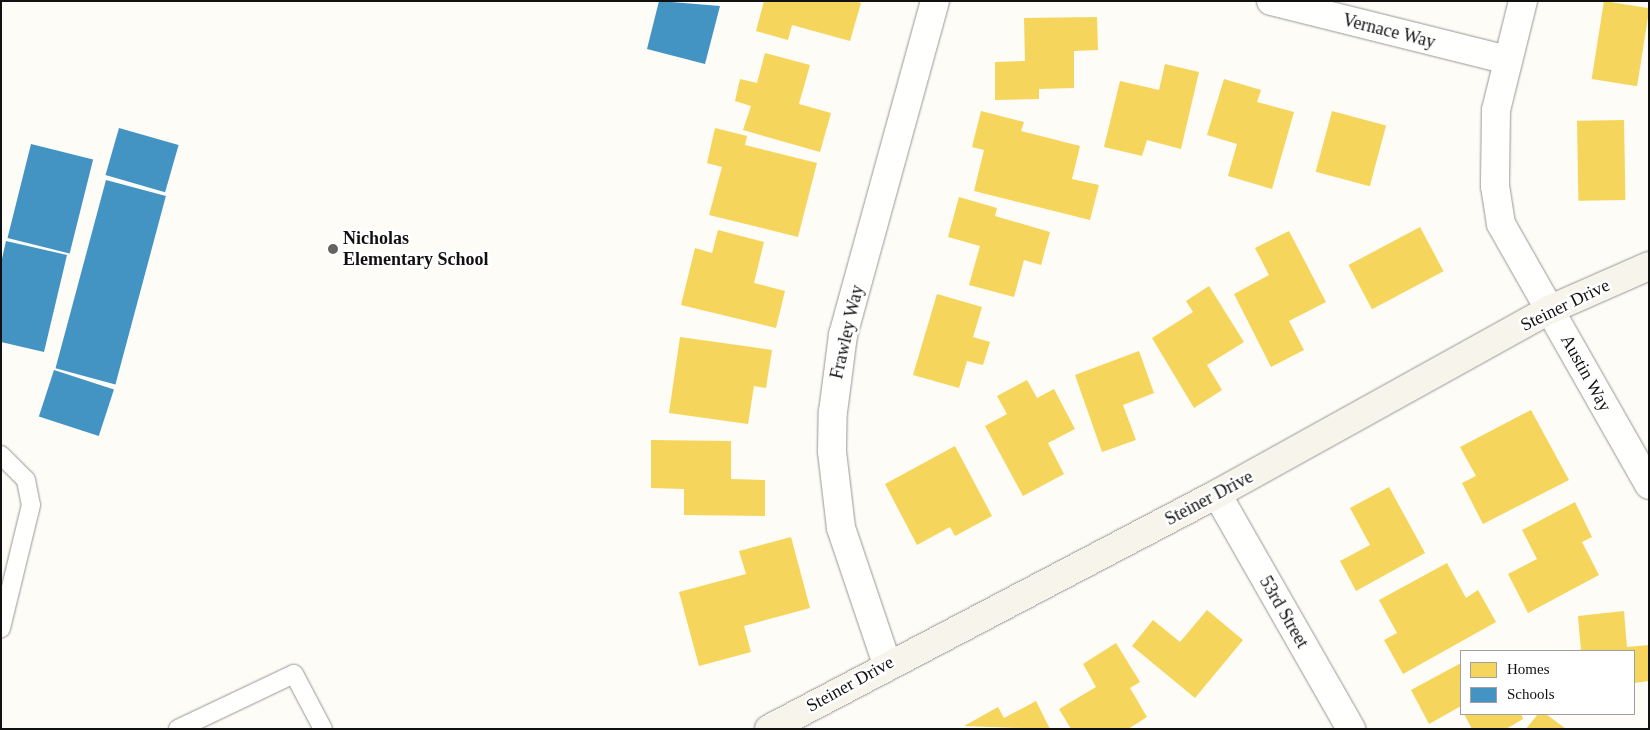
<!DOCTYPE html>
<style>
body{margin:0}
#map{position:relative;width:1650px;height:730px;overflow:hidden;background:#fdfcf7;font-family:Georgia,serif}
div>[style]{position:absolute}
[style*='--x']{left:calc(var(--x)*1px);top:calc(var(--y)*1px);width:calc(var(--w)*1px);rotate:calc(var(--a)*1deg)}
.homes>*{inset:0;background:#f6d55c;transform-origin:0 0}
.schools>*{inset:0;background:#4393c3;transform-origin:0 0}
.roads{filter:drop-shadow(0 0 1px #979795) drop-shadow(0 0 1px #979795)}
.lane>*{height:18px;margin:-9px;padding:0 9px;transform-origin:9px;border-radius:9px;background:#fffffe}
.street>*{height:28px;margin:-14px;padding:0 14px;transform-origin:14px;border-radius:14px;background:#fffffe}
.secondary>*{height:28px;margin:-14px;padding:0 14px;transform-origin:14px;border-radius:14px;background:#f6f4eb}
.dots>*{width:14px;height:14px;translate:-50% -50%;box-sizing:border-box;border:2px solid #fff;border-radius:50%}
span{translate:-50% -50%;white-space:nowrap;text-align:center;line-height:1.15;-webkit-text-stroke:5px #fff;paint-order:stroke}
.street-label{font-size:18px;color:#111}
.poi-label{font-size:18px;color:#111;font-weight:700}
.left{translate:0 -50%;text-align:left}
.frame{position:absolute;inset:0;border:2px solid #111;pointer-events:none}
.legend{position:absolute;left:1460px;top:650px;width:175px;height:65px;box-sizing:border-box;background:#fff;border:1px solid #a0a0a0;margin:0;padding:6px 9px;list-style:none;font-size:15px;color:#111}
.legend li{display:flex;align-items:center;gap:10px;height:25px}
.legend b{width:25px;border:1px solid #a0a0a0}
</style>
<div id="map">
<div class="homes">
<div style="clip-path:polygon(764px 1px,855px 1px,861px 3px,850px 41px,792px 25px,788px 40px,756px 31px)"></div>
<div style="left:1604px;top:1px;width:46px;height:79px;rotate:9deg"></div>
<div style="clip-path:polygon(1097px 17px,1098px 50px,1074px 51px,1074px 88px,1039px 89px,1039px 99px,995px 100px,995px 62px,1025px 61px,1024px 18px)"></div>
<div style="clip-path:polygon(765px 53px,810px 65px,799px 104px,831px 113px,820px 152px,743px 130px,751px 106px,735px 101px,740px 79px,757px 83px)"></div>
<div style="clip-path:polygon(1165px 64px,1199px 72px,1181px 149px,1147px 140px,1142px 156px,1104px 147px,1120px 81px,1159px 90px)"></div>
<div style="clip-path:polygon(1224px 79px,1261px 90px,1257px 102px,1294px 112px,1272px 189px,1228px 176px,1237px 144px,1207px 135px)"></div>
<div style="clip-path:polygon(981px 111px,1024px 122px,1021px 131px,1080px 146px,1072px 179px,1099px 185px,1090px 220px,974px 191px,984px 150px,972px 147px)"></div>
<div style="left:1332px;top:111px;width:56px;height:63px;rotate:15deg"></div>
<div style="left:1624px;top:120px;width:80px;height:47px;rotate:89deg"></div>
<div style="clip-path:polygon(715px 128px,747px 136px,745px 145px,817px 163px,798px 237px,709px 215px,722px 167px,707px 163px)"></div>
<div style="clip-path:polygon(959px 197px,997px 208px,995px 216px,1050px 232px,1041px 265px,1024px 260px,1014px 297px,969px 285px,980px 246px,948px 237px)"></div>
<div style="left:1420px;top:227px;width:50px;height:81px;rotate:62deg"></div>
<div style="clip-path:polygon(718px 230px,764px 242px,754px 283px,785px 291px,776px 328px,681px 305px,695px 248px,712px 253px)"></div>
<div style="clip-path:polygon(1289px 231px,1326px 302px,1289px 321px,1304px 350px,1271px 367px,1234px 294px,1269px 275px,1255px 248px)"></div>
<div style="clip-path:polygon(1209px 286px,1244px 342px,1207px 365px,1222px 390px,1194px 408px,1152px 338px,1193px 312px,1186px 301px)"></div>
<div style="clip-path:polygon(937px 294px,982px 307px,973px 337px,990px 342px,983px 365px,967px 361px,959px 388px,913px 375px)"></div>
<div style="clip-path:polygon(680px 337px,772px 350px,766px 388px,754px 386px,748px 424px,669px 413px)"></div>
<div style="clip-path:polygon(1139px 351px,1154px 393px,1123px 405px,1136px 440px,1102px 452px,1075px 375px)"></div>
<div style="clip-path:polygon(1027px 380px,1037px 398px,1054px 389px,1075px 429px,1048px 443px,1064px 474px,1023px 496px,985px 426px,1007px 414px,997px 396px)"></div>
<div style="clip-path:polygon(1531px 410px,1569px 480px,1483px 524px,1462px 483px,1476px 476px,1460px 447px)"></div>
<div style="clip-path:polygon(651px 440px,731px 441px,731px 479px,765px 480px,765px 516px,684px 515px,684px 489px,651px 488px)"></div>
<div style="clip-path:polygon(955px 446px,992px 516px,955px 536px,950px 527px,917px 545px,885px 484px)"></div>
<div style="clip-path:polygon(1389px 487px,1425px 553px,1356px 591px,1340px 561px,1370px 545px,1350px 508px)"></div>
<div style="clip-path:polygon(1575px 502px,1592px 537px,1582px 542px,1599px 575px,1528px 613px,1508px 574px,1537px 559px,1522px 530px)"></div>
<div style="clip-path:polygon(791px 537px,810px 608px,744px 626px,751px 652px,699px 666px,679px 592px,746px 574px,739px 551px)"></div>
<div style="clip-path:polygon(1447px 563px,1466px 598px,1478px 590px,1496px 622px,1403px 674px,1384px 640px,1397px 633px,1379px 600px)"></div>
<div style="clip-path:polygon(1207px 610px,1243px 640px,1195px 698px,1132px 646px,1153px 620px,1180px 642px)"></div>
<div style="clip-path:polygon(1624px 611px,1627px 647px,1649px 645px,1649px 681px,1634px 683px,1634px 651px,1581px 651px,1578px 616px)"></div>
<div style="clip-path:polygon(1116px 643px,1140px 682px,1130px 688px,1147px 717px,1128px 729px,1071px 729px,1059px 709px,1096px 687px,1083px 664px)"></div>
<div style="clip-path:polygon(1461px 663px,1461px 706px,1429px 724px,1411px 690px)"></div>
<div style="clip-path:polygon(1036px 701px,1050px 729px,964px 726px,998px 707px,1004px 718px)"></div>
<div style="clip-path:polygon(1464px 714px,1521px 714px,1523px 719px,1506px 729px,1472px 729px)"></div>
<div style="clip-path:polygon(1538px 714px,1546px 714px,1566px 729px,1526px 729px)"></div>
</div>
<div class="schools">
<div style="clip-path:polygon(659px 1px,720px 6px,705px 64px,647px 49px)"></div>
<div style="left:119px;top:128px;width:62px;height:49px;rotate:16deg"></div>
<div style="left:31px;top:144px;width:64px;height:97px;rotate:14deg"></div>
<div style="left:106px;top:180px;width:62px;height:195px;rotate:15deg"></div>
<div style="clip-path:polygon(6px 241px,67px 255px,44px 352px,1px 342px,1px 263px)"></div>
<div style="left:54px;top:370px;width:63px;height:49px;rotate:18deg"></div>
</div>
<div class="roads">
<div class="lane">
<div style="--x:1;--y:455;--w:35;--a:45"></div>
<div style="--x:26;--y:480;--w:25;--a:79"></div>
<div style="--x:31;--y:505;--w:127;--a:103.7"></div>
<div style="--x:178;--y:729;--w:128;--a:-25.4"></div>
<div style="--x:294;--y:674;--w:62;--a:62.2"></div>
</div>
<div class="street">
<div style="--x:1271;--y:1;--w:244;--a:14"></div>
<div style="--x:1523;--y:1;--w:112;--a:103.9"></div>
<div style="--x:1496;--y:110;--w:76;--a:90.8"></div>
<div style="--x:1495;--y:186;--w:38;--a:81"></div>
<div style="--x:1501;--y:224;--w:300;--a:60.4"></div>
<div style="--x:1217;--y:494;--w:271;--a:60.3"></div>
<div style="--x:887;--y:664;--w:144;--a:-108.7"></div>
<div style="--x:841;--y:528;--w:78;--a:-96.7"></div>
<div style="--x:832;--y:451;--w:39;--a:-89"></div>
<div style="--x:833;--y:412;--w:78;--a:-82.6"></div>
<div style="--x:843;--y:335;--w:346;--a:-74.6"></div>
</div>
<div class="secondary">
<div style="--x:769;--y:729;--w:506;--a:-27.68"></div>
<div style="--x:1217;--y:494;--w:382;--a:-29"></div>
<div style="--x:1551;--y:309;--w:107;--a:-23.7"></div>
</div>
</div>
<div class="dots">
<div style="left:333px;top:249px;background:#646362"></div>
</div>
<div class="street-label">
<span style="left:1389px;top:31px;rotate:14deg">Vernace Way</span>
<span style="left:1565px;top:305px;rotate:-26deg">Steiner Drive</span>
<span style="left:847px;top:332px;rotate:-77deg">Frawley Way</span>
<span style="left:1586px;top:373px;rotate:61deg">Austin Way</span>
<span style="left:1209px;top:498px;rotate:-28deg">Steiner Drive</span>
<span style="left:1284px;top:612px;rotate:60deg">53rd Street</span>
<span style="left:850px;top:684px;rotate:-29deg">Steiner Drive</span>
</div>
<div class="poi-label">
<span class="left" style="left:343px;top:249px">Nicholas<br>Elementary School</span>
</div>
<div class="frame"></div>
<ul class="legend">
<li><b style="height:14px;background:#f6d55c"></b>Homes</li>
<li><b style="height:14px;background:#4393c3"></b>Schools</li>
</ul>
</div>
